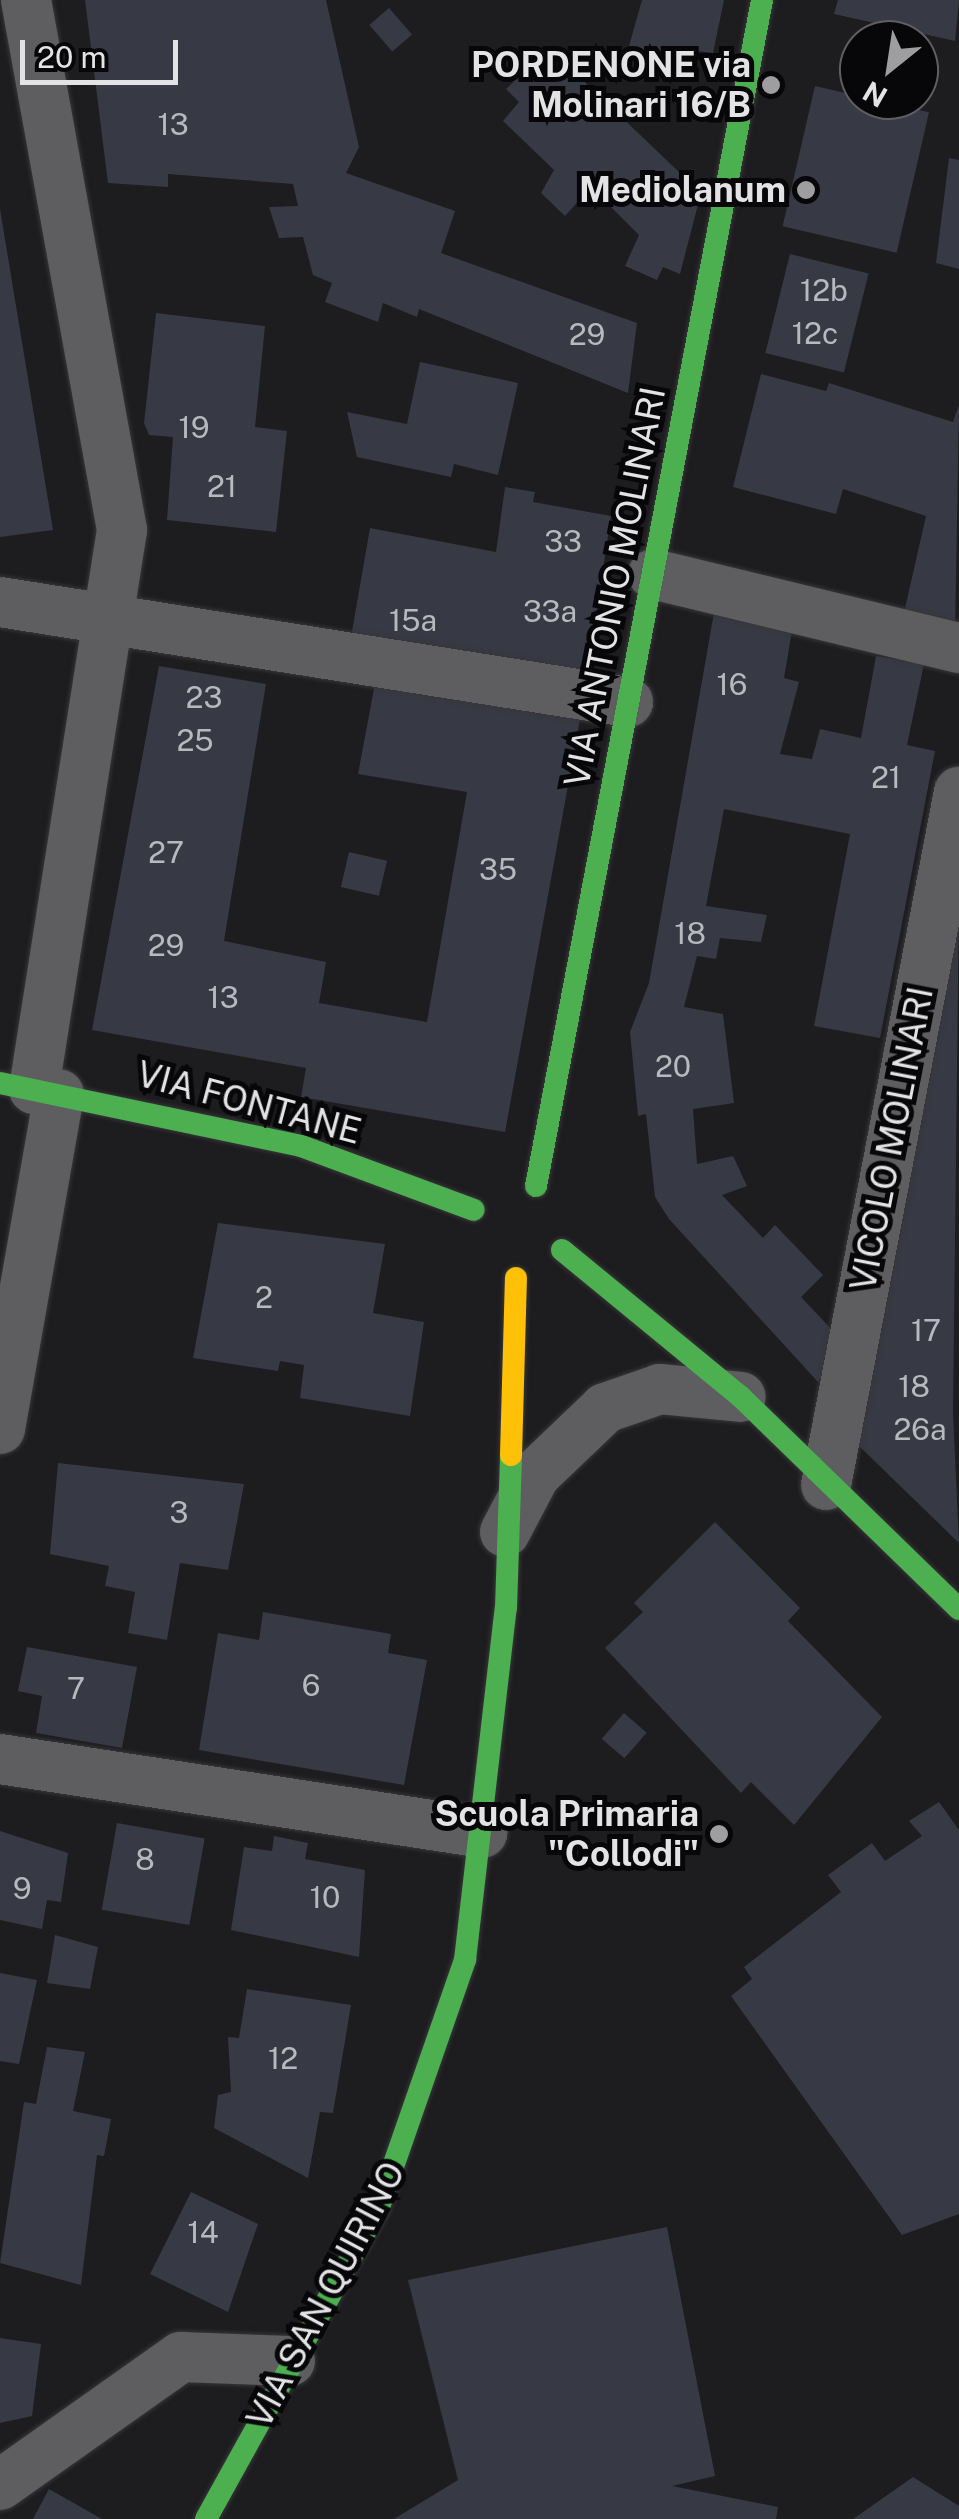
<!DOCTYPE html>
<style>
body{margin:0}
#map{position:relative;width:959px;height:2519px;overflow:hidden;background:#1d1c1f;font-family:"Public Sans",sans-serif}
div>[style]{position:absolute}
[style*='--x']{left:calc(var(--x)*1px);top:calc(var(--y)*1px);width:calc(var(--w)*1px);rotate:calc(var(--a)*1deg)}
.building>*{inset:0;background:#373a44;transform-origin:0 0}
.roads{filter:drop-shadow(0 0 2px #373639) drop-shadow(0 0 2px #373639)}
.street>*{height:50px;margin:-25px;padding:0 25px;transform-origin:25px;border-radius:25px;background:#5e5d60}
.fast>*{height:22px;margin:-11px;padding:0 11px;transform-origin:11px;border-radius:11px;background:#4caf50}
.slow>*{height:22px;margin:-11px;padding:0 11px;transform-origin:11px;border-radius:11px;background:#ffc107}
.dots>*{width:28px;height:28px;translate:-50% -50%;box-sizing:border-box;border:5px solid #070608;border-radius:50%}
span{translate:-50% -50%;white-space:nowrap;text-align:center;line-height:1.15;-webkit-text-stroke:10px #070608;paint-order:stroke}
.number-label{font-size:30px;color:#b8b9be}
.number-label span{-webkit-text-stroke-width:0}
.poi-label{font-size:35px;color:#e3e3e6;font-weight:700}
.right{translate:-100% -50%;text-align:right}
.street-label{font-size:35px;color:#e3e3e6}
.north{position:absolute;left:839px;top:20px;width:100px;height:100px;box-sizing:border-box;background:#070608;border:2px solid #5f5e61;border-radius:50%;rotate:210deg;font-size:28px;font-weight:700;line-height:40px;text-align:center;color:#e3e3e6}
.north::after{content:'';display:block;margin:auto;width:35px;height:45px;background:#9e9da0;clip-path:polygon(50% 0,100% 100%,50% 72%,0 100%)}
.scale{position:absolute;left:20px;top:40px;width:158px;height:45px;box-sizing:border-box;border:5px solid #e3e3e6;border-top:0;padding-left:12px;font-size:30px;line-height:35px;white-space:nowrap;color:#e3e3e6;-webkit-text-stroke:8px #070608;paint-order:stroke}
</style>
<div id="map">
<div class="building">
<div style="clip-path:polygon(85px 0,326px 0,359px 147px,346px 173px,455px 211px,441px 253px,637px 323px,628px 393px,419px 309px,417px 317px,383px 303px,378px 322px,325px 302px,332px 283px,313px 275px,303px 237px,279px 238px,269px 207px,298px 206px,293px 184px,168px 174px,168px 187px,108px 183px)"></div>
<div style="clip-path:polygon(642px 0,724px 0,713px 53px,698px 51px,697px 63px,629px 46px)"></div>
<div style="clip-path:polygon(838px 0,959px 0,955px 41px,834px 14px)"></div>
<div style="left:389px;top:8px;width:35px;height:26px;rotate:49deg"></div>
<div style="clip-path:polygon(549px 48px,701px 193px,680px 274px,663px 267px,657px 280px,625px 266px,639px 235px,591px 187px,565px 216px,541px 193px,554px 170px,503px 121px,519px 102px,506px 89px)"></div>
<div style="left:815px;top:86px;width:117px;height:144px;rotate:13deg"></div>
<div style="clip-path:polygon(949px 158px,959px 160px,959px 269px,936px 263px)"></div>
<div style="clip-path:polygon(0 209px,53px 530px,0 537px)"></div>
<div style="left:790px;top:254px;width:81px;height:102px;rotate:14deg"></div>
<div style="clip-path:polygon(156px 313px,265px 326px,255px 427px,287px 431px,276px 532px,167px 520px,173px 437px,149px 435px,144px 423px)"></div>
<div style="clip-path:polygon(420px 362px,518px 383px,498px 475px,454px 464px,451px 477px,357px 457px,347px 412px,407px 424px)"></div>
<div style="clip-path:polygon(761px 374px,826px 391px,829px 383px,953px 422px,959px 405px,955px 637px,901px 626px,926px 516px,843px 489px,836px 514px,733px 487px)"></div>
<div style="clip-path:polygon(505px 487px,535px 492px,533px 502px,611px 516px,587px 675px,351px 637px,370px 528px,496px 552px)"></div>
<div style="clip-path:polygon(716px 601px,794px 619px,784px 678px,799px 682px,780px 754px,812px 759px,820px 729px,861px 738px,876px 656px,924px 664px,907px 745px,935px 751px,880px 1038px,814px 1026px,850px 834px,724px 809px,706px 906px,767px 915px,761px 942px,720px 938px,716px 959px,697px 956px,684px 1007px,723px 1014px,734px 1103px,693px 1109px,697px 1164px,733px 1156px,747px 1186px,722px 1195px,763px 1238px,775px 1225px,823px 1275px,801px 1297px,851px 1350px,818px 1382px,669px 1219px,655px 1197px,646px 1114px,638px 1116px,630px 1032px,649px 983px)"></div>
<div style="clip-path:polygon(159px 666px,266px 684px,224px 941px,326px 962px,319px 1003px,427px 1022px,467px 792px,358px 774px,376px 678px,581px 714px,505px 1132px,301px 1097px,306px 1068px,92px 1030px)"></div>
<div style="left:349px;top:852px;width:39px;height:36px;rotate:13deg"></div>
<div style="clip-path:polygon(959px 897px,953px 1413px,959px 1543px,857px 1444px)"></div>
<div style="clip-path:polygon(218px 1223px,385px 1244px,373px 1313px,424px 1322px,410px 1416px,300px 1398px,304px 1365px,280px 1361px,278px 1371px,193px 1358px)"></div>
<div style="clip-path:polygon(58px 1463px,244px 1484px,228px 1570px,180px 1563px,167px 1640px,128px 1633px,135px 1592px,105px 1586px,109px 1566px,50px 1554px)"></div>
<div style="clip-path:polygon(715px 1522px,800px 1608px,788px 1621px,882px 1717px,794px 1825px,751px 1782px,741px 1793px,605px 1648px,643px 1612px,634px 1603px)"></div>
<div style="clip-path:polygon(263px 1612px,391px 1634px,388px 1653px,427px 1660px,404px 1785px,199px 1750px,218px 1633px,259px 1640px)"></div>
<div style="clip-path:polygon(27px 1647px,137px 1667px,122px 1748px,36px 1733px,42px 1696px,18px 1691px)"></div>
<div style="left:624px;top:1713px;width:30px;height:34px;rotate:41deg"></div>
<div style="clip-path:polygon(939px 1802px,959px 1830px,959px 2214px,902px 2235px,731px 1996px,752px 1979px,744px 1967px,841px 1892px,828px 1875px,872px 1843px,885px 1861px,922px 1836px,909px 1821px)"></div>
<div style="left:117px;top:1823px;width:89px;height:88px;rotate:10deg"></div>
<div style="clip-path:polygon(0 1831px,68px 1853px,61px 1902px,47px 1900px,42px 1929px,0 1920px)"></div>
<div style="clip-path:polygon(274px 1836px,308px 1843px,305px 1859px,365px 1870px,359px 1957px,231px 1930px,244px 1847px,272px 1851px)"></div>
<div style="clip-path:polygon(55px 1935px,98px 1947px,90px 1989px,47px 1983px)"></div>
<div style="clip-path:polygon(0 1973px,37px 1980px,19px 2064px,0 2061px)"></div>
<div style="clip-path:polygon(247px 1989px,351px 2005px,333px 2113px,320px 2112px,308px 2178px,214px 2128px,218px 2095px,231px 2092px,228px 2037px,239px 2038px)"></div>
<div style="clip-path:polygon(47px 2047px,85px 2052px,73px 2111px,111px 2119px,104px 2156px,97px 2155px,81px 2285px,0 2263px,24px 2102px,36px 2104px)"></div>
<div style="clip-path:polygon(191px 2192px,258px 2224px,228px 2312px,150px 2274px)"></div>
<div style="clip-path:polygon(667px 2227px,715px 2476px,672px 2486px,778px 2507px,776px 2519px,394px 2519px,458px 2480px,408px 2280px)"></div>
<div style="clip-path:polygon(0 2338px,41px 2344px,32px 2416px,0 2423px)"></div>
<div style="clip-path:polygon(913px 2477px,959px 2506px,959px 2519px,853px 2519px)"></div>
<div style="clip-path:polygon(49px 2489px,102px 2519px,33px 2519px)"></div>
</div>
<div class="roads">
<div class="street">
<div style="--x:26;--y:0;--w:539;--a:79.73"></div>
<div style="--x:122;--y:530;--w:566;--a:98.95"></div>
<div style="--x:653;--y:574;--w:315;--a:13.6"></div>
<div style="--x:0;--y:602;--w:636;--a:9.05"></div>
<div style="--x:0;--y:1429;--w:340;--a:-80"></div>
<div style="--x:826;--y:1485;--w:706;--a:-79.14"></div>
<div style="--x:505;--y:1532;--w:64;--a:-62.2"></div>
<div style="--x:535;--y:1475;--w:97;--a:-43.7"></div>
<div style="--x:605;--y:1408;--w:58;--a:-19.1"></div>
<div style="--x:660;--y:1389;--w:81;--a:5.6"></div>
<div style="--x:0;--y:1759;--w:488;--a:8.7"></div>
<div style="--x:0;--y:2485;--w:222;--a:-35.3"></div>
<div style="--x:181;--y:2357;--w:109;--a:2.1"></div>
</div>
<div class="fast">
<div style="--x:0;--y:1083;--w:308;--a:11.8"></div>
<div style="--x:301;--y:1146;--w:184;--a:20.3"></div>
<div style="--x:536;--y:1186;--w:1207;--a:-79.21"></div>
<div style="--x:562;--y:1250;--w:232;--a:39.4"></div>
<div style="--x:741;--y:1397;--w:304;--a:44.2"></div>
<div style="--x:206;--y:2519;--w:357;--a:-61"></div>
<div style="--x:379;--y:2207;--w:262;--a:-70.8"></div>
<div style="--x:465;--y:1960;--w:354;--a:-83.4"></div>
<div style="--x:506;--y:1608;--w:153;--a:-88.1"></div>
</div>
<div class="slow">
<div style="--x:511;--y:1455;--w:177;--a:-88.4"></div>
</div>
</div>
<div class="dots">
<div style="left:771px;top:85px;background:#9e9da0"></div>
<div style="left:806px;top:190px;background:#9e9da0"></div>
<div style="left:719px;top:1834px;background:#9e9da0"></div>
</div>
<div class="number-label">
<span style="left:173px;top:124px">13</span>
<span style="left:824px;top:290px">12b</span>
<span style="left:815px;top:333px">12c</span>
<span style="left:587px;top:334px">29</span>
<span style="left:194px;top:427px">19</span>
<span style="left:222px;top:486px">21</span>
<span style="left:563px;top:541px">33</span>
<span style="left:550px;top:611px">33a</span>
<span style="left:413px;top:620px">15a</span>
<span style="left:732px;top:684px">16</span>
<span style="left:204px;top:697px">23</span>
<span style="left:195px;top:740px">25</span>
<span style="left:886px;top:777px">21</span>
<span style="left:166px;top:852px">27</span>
<span style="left:498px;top:869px">35</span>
<span style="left:690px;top:933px">18</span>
<span style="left:166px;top:945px">29</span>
<span style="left:223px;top:997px">13</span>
<span style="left:673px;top:1066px">20</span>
<span style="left:264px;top:1297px">2</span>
<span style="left:926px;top:1330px">17</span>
<span style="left:914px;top:1386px">18</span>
<span style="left:920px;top:1429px">26a</span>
<span style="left:179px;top:1512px">3</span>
<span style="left:311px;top:1685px">6</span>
<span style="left:76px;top:1688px">7</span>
<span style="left:145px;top:1859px">8</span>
<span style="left:22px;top:1888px">9</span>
<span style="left:325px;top:1897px">10</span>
<span style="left:283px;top:2058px">12</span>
<span style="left:203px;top:2232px">14</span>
</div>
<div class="poi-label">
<span class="right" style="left:751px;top:85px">PORDENONE via<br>Molinari 16/B</span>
<span class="right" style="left:786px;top:190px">Mediolanum</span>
<span class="right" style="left:699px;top:1834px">Scuola Primaria<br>"Collodi"</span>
</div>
<div class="street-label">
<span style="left:615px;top:587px;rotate:-79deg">VIA ANTONIO MOLINARI</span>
<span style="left:249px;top:1103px;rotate:15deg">VIA FONTANE</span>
<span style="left:892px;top:1139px;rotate:-79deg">VICOLO MOLINARI</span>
<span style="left:326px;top:2295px;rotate:-62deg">VIA SAN QUIRINO</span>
</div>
<div class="north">N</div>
<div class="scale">20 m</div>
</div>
